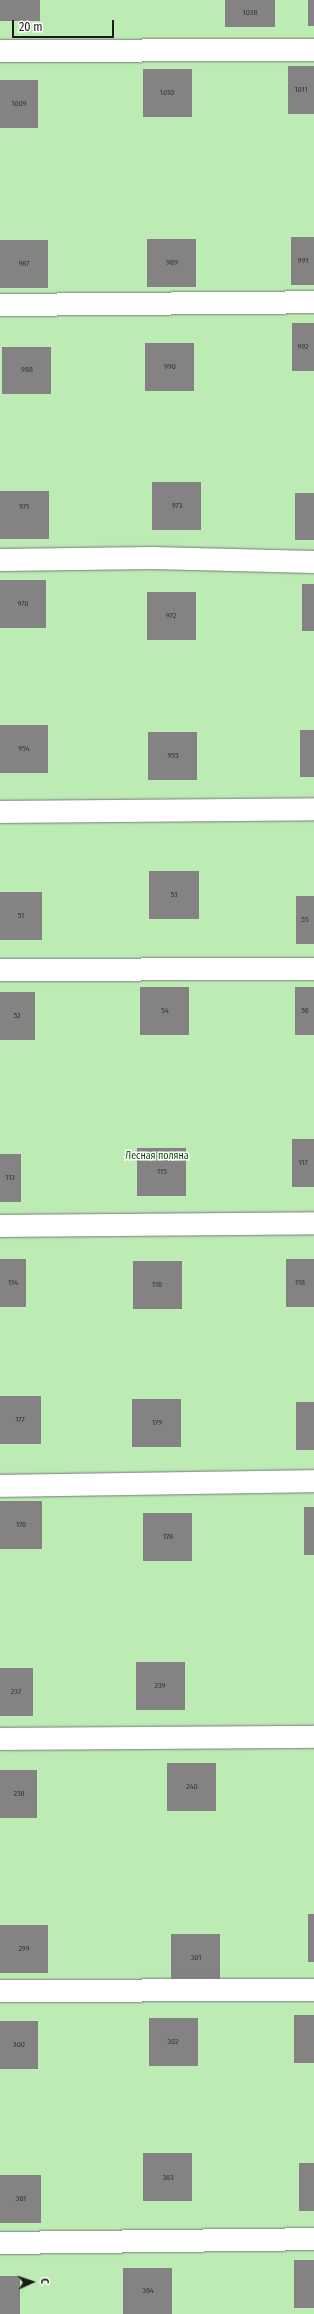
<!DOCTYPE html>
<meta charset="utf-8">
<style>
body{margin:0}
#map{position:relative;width:314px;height:2314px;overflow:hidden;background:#f3f4f6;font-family:"Fira Sans Condensed",sans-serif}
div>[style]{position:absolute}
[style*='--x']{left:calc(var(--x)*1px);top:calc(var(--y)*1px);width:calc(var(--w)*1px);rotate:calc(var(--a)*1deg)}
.green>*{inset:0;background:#bcecb4;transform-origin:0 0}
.building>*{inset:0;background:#848283;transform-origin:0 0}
.roads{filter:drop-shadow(0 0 1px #7a7a7c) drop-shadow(0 0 1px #7a7a7c)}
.minor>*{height:22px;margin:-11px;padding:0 11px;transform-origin:11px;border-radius:11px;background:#fff}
span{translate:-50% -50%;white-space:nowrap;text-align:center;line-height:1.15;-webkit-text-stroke:3px #fff;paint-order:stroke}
.number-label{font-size:8px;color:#353536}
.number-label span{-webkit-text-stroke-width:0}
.park-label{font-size:10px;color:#084c00}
.north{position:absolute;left:12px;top:2262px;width:40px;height:40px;-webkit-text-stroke:3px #fff;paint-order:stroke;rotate:87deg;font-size:11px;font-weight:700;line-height:16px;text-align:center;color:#1b1b1c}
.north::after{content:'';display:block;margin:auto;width:14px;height:18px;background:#1b1b1c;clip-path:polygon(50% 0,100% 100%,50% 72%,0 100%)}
.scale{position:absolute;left:12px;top:20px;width:102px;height:18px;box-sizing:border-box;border:2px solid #1b1b1c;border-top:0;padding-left:5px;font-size:12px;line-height:14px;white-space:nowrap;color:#1b1b1c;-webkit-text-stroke:3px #fff;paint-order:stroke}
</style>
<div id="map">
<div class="green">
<div style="left:0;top:0;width:314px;height:2314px"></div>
</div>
<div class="building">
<div style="left:0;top:0;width:40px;height:21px"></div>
<div style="left:225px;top:0;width:50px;height:27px"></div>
<div style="left:308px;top:0;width:6px;height:26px"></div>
<div style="left:288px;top:66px;width:26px;height:48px"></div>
<div style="left:143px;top:69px;width:49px;height:48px"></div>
<div style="left:0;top:80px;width:38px;height:48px"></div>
<div style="left:291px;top:237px;width:23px;height:48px"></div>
<div style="left:147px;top:239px;width:49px;height:48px"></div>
<div style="left:48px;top:240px;width:48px;height:48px;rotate:90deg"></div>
<div style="left:292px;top:323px;width:22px;height:48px"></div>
<div style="left:145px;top:343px;width:49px;height:48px"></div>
<div style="left:2px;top:347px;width:49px;height:47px"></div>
<div style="left:152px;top:482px;width:49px;height:48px"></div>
<div style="left:0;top:491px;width:49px;height:48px"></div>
<div style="left:295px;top:493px;width:19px;height:47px"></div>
<div style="left:0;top:580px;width:46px;height:48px"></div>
<div style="left:302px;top:584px;width:12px;height:47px"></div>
<div style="left:147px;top:592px;width:49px;height:48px"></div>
<div style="left:0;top:725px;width:48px;height:48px"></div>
<div style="left:300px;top:730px;width:14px;height:47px"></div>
<div style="left:148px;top:732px;width:49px;height:48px"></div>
<div style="left:149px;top:871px;width:50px;height:48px"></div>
<div style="left:0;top:892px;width:42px;height:48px"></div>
<div style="left:296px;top:896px;width:18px;height:48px"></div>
<div style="left:140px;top:987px;width:49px;height:48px"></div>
<div style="left:295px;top:987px;width:19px;height:48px"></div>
<div style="left:0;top:992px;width:35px;height:48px"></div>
<div style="left:292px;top:1139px;width:22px;height:48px"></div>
<div style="left:137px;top:1148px;width:49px;height:48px"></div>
<div style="left:0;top:1154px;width:21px;height:48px"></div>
<div style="left:0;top:1259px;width:26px;height:48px"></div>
<div style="left:286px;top:1259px;width:28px;height:48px"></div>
<div style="left:133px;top:1261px;width:49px;height:48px"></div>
<div style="left:0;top:1396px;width:41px;height:48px"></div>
<div style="left:132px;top:1399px;width:49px;height:48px"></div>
<div style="left:296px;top:1402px;width:18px;height:48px"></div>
<div style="left:0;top:1501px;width:42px;height:48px"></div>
<div style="left:304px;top:1507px;width:10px;height:48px"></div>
<div style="left:143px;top:1513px;width:49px;height:48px"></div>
<div style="left:136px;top:1662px;width:49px;height:48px"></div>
<div style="left:0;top:1668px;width:33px;height:48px"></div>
<div style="left:167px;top:1763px;width:49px;height:48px"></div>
<div style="left:0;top:1770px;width:37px;height:48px"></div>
<div style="left:308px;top:1914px;width:6px;height:48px"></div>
<div style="left:0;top:1925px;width:48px;height:48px"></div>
<div style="left:171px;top:1934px;width:49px;height:48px"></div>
<div style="left:294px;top:2015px;width:20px;height:48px"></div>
<div style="left:149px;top:2018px;width:49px;height:48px"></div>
<div style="left:38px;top:2021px;width:48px;height:38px;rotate:90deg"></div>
<div style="left:192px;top:2153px;width:48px;height:49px;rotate:90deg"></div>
<div style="left:314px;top:2163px;width:48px;height:15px;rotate:90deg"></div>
<div style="left:0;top:2175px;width:41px;height:48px"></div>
<div style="left:294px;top:2260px;width:20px;height:48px"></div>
<div style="left:123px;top:2268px;width:49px;height:46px"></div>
<div style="left:0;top:2276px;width:20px;height:38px"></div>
</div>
<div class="roads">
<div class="minor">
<div style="--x:0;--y:51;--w:314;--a:-0.2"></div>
<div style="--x:0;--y:305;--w:314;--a:-0.5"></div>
<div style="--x:0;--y:560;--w:152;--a:-0.8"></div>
<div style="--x:152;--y:558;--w:162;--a:1.4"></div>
<div style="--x:0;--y:812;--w:314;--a:-0.5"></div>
<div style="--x:0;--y:970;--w:314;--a:-0.2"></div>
<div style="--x:0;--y:1226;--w:314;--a:-0.5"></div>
<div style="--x:0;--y:1486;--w:314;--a:-0.9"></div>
<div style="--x:0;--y:1739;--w:314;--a:-0.4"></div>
<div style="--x:0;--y:1991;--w:314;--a:-0.2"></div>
<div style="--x:0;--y:2243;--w:314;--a:-0.7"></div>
</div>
</div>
<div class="number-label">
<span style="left:250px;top:13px">1038</span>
<span style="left:301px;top:90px">1011</span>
<span style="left:167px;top:93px">1010</span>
<span style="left:19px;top:104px">1009</span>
<span style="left:303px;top:261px">991</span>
<span style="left:172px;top:263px">989</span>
<span style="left:24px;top:264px">987</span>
<span style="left:303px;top:347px">992</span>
<span style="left:170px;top:367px">990</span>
<span style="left:27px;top:370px">988</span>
<span style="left:177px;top:506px">973</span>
<span style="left:24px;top:507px">971</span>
<span style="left:23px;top:604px">970</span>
<span style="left:171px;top:616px">972</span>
<span style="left:24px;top:749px">954</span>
<span style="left:173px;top:756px">955</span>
<span style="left:174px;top:895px">53</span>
<span style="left:21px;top:916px">51</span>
<span style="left:305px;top:920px">55</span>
<span style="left:165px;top:1011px">54</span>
<span style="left:305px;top:1011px">56</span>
<span style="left:17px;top:1016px">52</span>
<span style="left:303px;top:1163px">117</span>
<span style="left:162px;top:1172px">115</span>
<span style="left:10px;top:1178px">113</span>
<span style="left:13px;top:1283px">114</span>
<span style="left:300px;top:1283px">118</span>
<span style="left:157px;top:1285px">116</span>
<span style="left:20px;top:1420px">177</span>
<span style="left:157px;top:1423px">179</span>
<span style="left:21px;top:1525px">176</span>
<span style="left:168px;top:1537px">178</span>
<span style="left:160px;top:1686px">239</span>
<span style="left:16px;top:1692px">237</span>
<span style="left:192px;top:1787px">240</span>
<span style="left:19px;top:1794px">238</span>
<span style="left:24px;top:1949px">299</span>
<span style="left:196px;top:1958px">301</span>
<span style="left:173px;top:2042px">302</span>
<span style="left:19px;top:2045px">300</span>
<span style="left:168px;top:2178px">363</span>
<span style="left:21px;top:2199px">361</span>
<span style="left:148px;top:2291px">364</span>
</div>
<div class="park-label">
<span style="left:157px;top:1157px">Лесная поляна</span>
</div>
<div class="north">С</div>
<div class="scale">20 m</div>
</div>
